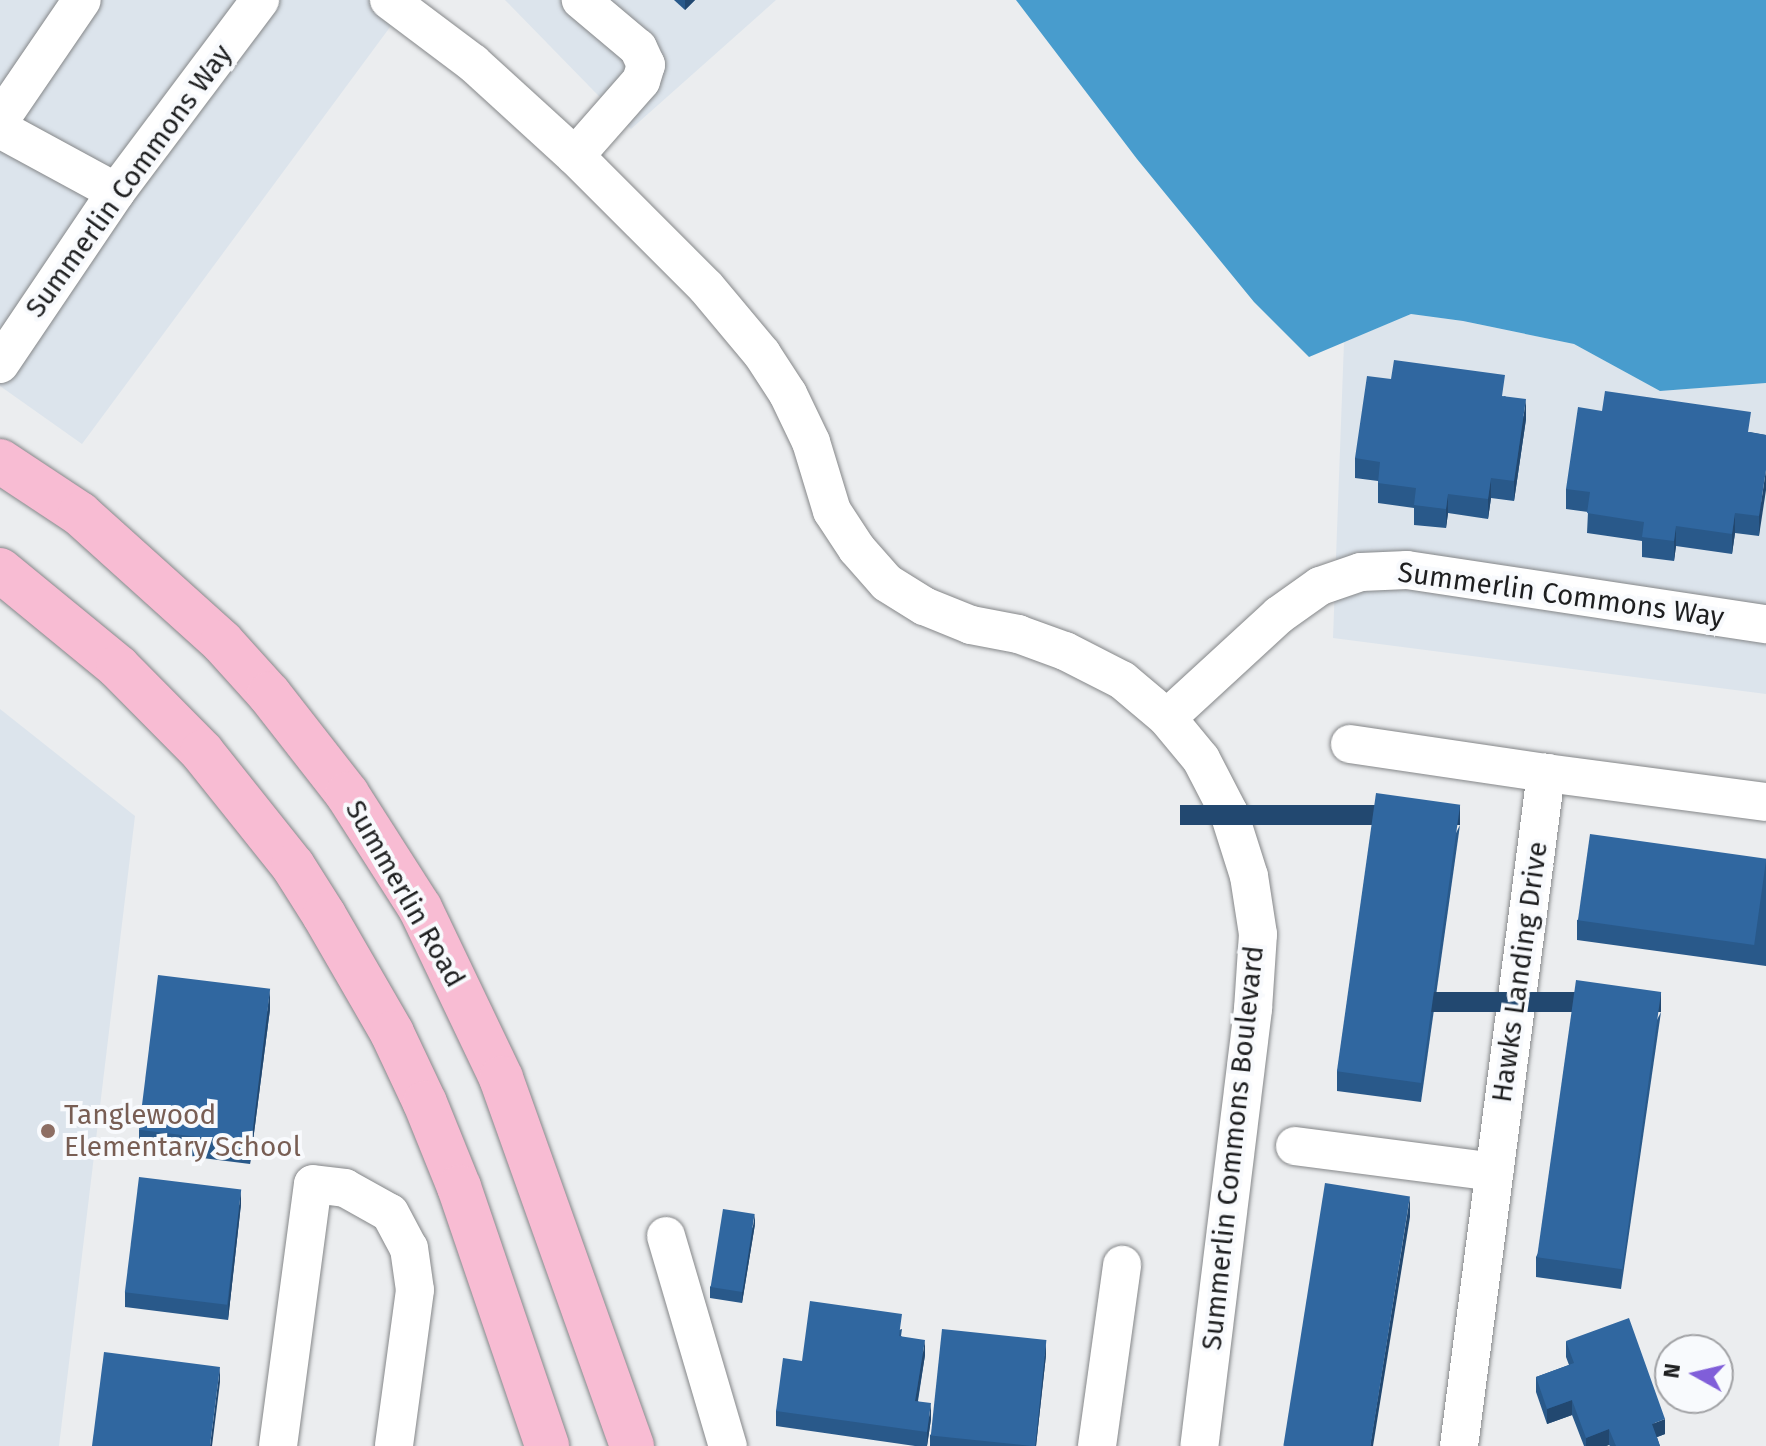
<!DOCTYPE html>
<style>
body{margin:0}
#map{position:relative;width:1766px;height:1446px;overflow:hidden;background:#ebedef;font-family:"Fira Sans",sans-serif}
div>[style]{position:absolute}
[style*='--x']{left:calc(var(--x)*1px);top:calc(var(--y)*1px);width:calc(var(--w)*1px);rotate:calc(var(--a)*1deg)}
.built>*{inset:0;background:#dce4ec}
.water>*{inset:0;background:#489ccd}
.roads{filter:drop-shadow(0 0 2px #858789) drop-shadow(0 0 2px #858789)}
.minor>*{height:38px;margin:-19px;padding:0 19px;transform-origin:19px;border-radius:19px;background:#fff}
.major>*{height:44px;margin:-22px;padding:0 22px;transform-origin:22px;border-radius:22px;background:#f8bcd3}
.wall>*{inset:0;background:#29598a}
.shaded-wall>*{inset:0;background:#224870;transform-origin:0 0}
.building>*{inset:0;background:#3067a0;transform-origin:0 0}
.dots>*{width:22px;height:22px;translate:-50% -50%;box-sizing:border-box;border:4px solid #f8fafd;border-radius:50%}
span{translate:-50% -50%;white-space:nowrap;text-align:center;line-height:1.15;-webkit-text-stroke:8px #f8fafd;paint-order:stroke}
.street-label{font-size:28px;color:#1e1f20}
.education-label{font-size:28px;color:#785e54}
.left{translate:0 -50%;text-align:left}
.north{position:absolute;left:1654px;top:1334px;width:80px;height:80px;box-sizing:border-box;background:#f8fafd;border:2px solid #a1a2a5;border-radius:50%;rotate:278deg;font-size:22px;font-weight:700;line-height:32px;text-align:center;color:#1e1f20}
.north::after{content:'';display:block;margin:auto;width:28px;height:36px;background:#805ed9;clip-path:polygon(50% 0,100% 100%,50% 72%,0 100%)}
</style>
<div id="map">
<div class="built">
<div style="clip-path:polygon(0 0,410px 0,82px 444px,0 386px)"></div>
<div style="clip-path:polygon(505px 0,776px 0,631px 129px)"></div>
<div style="clip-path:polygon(1411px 314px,1463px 321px,1574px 344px,1660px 391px,1766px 383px,1766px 694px,1333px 638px,1344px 342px)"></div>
<div style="clip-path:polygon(0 709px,135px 816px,59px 1446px,0 1446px)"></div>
</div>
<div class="water">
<div style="clip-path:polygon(1016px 0,1766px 0,1766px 383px,1660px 391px,1574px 344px,1463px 321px,1411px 314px,1309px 357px,1254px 302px,1137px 159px)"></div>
</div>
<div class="roads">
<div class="minor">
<div style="--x:389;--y:0;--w:105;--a:36.9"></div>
<div style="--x:473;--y:63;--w:138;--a:42.4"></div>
<div style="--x:575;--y:156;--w:185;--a:45"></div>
<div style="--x:706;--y:287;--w:87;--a:50.1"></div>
<div style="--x:762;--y:354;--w:48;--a:57"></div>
<div style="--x:788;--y:394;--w:53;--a:64.4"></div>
<div style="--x:811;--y:442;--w:72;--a:73.1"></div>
<div style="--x:832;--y:511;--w:45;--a:56.7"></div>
<div style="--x:857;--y:549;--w:45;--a:48.6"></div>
<div style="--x:887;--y:583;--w:44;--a:31.9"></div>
<div style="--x:924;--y:606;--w:51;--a:22"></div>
<div style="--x:971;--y:625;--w:48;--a:10.8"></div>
<div style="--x:1018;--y:634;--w:50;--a:19.9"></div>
<div style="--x:1065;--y:651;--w:64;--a:27"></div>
<div style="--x:1122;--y:680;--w:59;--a:40.2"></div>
<div style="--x:1167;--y:718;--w:53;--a:50.3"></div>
<div style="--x:1201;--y:759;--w:61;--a:62.6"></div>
<div style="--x:1229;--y:813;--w:66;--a:72.4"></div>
<div style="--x:1249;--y:876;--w:59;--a:81.2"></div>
<div style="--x:1258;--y:934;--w:75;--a:93.8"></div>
<div style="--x:1253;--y:1009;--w:440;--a:97"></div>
<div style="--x:0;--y:120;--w:145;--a:-55.7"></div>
<div style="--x:0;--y:129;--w:132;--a:28.5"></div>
<div style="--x:575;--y:156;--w:100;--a:-48.7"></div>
<div style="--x:641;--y:81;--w:17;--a:-73"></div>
<div style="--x:646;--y:65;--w:19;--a:-115"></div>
<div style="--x:638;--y:48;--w:75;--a:-139.9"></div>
<div style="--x:0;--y:364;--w:207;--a:-56"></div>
<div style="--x:116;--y:192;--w:240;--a:-53.1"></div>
<div style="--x:1167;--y:718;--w:152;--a:-42.6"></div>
<div style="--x:1279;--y:615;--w:50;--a:-35.3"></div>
<div style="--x:1320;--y:586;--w:43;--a:-18.9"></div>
<div style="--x:1361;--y:572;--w:46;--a:-2.5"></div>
<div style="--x:1407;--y:570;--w:363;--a:8.6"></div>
<div style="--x:1350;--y:744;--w:198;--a:8.4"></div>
<div style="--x:1295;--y:1146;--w:201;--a:7.4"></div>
<div style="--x:666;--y:1236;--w:219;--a:73.6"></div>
<div style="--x:278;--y:1446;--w:264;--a:-82.4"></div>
<div style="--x:313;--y:1184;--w:32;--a:7"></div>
<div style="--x:345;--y:1188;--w:51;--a:29.1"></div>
<div style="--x:390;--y:1213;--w:40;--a:62"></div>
<div style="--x:409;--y:1248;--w:42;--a:81.9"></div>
<div style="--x:415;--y:1290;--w:157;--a:97.7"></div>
<div style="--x:1097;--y:1446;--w:183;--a:-82.1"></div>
<div style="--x:1459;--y:1446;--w:679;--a:-82.63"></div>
<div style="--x:1546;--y:773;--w:222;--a:7.5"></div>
</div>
<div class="major">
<div style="--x:0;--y:461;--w:96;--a:33.5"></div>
<div style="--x:80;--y:514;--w:191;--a:42"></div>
<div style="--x:222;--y:642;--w:70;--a:47.9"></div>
<div style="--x:269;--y:694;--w:127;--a:52"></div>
<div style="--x:347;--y:794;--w:135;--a:57.4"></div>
<div style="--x:420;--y:908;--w:188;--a:64.5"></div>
<div style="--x:501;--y:1078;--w:391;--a:70.4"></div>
<div style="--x:0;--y:570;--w:153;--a:39.4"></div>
<div style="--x:118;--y:667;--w:120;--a:45.3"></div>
<div style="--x:202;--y:752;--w:146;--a:51.4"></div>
<div style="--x:293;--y:866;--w:58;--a:57.7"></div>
<div style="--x:324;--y:915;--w:136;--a:60"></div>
<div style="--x:392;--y:1033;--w:77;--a:64.8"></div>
<div style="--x:425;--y:1103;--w:91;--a:68"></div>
<div style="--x:459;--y:1187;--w:274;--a:71.2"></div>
</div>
</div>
<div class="wall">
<div style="clip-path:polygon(674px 0,695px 0,685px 10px)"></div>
<div style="clip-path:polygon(1505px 396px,1526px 419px,1514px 501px,1491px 498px,1488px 519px,1448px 513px,1446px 528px,1414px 525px,1414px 508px,1378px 503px,1378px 481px,1355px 478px,1355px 458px)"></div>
<div style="clip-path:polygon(1750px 432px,1766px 435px,1759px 536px,1735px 533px,1732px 554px,1676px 546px,1674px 561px,1642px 557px,1642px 541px,1587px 533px,1588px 512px,1566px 509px,1566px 489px)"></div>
<div style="clip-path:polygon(1460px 825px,1421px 1102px,1337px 1091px,1337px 1071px)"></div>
<div style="clip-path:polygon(1766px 859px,1766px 966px,1577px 940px,1577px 920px)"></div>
<div style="clip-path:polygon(270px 1009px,250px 1164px,139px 1150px,139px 1130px)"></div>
<div style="clip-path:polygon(1661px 1012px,1621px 1289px,1536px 1277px,1536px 1257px)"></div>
<div style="clip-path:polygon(241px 1204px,228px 1320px,125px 1307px,125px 1292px)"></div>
<div style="clip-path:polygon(755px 1224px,742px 1303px,710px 1298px,710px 1287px)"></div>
<div style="clip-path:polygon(902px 1329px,901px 1336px,925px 1355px,918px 1401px,931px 1419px,927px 1446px,915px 1446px,776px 1426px,776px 1411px,802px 1361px)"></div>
<div style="clip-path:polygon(1566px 1341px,1665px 1434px,1657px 1437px,1660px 1446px,1610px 1446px,1609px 1445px,1606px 1446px,1584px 1446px,1572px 1415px,1547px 1424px,1536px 1392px,1536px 1377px,1569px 1365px,1566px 1357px)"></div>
<div style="clip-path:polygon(1046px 1355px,1036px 1446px,930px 1446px,930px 1435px)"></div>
</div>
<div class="shaded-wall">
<div style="clip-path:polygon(685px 0,695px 0,685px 10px)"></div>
<div style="clip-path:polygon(1526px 399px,1526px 419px,1514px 501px,1514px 481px)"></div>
<div style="clip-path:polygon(1766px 470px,1766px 490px,1759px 536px,1759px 516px)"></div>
<div style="clip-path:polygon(1491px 478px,1491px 498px,1488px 519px,1488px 499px)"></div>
<div style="clip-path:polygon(1448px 494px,1448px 513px,1446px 528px,1446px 509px)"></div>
<div style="clip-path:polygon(1735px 513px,1735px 533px,1732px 554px,1732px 534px)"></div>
<div style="clip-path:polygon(1676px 526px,1676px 546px,1674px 561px,1674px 541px)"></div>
<div style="left:1460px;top:805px;width:20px;height:280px;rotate:90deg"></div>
<div style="clip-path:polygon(270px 989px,270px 1009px,250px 1164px,250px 1144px)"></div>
<div style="left:1661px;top:992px;width:20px;height:280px;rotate:90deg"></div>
<div style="clip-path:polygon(241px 1189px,241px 1204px,228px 1320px,228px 1305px)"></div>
<div style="clip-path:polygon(1410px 1197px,1410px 1217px,1373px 1446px,1370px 1446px)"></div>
<div style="clip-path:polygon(755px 1214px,755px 1224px,742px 1303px,742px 1293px)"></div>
<div style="clip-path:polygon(925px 1340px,925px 1355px,915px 1416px,915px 1401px)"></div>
<div style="clip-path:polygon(1046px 1340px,1046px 1355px,1036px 1446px,1034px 1446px)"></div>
<div style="clip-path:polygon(220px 1367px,220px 1382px,212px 1446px,210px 1446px)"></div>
<div style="clip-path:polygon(1572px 1400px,1572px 1415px,1547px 1424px,1547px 1409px)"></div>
<div style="clip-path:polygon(931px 1403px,931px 1419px,927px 1446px,927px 1432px)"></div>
<div style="clip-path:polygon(1665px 1419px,1665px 1434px,1652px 1439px,1652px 1424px)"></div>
<div style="clip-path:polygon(1609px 1429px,1609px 1445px,1606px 1446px,1586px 1446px,1586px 1438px)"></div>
</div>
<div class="building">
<div style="clip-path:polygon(1394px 360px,1505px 375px,1502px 396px,1526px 399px,1514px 481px,1491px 478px,1488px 499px,1448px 494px,1446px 509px,1414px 505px,1416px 488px,1378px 483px,1380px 462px,1355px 458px,1367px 376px,1391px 379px)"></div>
<div style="clip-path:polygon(1605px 391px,1751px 412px,1748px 432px,1766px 435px,1766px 470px,1759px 516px,1735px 513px,1732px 534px,1676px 526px,1674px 541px,1642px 537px,1644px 522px,1587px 513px,1590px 492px,1566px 489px,1578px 407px,1602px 411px)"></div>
<div style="left:1376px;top:793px;width:85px;height:281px;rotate:8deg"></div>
<div style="left:1590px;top:834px;width:178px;height:87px;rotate:8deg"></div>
<div style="left:158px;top:975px;width:113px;height:156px;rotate:7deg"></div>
<div style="left:1576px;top:980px;width:86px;height:280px;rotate:8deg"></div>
<div style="left:139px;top:1177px;width:103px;height:116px;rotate:7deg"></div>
<div style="left:1325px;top:1183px;width:86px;height:266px;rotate:9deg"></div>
<div style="left:723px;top:1209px;width:32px;height:79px;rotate:9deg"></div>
<div style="clip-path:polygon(810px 1301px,902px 1314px,899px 1336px,925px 1340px,915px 1401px,931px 1403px,927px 1432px,776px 1411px,783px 1358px,802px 1361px)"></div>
<div style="clip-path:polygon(1629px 1318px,1665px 1419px,1652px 1424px,1660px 1446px,1616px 1446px,1609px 1429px,1586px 1438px,1572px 1400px,1547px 1409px,1536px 1377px,1574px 1363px,1566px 1341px)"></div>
<div style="left:942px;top:1329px;width:105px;height:107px;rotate:6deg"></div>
<div style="clip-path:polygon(104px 1352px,220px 1367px,210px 1446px,92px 1446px)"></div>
</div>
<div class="dots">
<div style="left:48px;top:1131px;background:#8d6e63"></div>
</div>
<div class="street-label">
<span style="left:129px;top:181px;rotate:-54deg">Summerlin Commons Way</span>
<span style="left:1561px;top:595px;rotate:8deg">Summerlin Commons Way</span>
<span style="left:405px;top:894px;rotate:60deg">Summerlin Road</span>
<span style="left:1520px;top:972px;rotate:-82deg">Hawks Landing Drive</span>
<span style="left:1233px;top:1148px;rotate:-84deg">Summerlin Commons Boulevard</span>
</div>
<div class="education-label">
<span class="left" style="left:64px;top:1131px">Tanglewood<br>Elementary School</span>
</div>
<div class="north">N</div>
</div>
